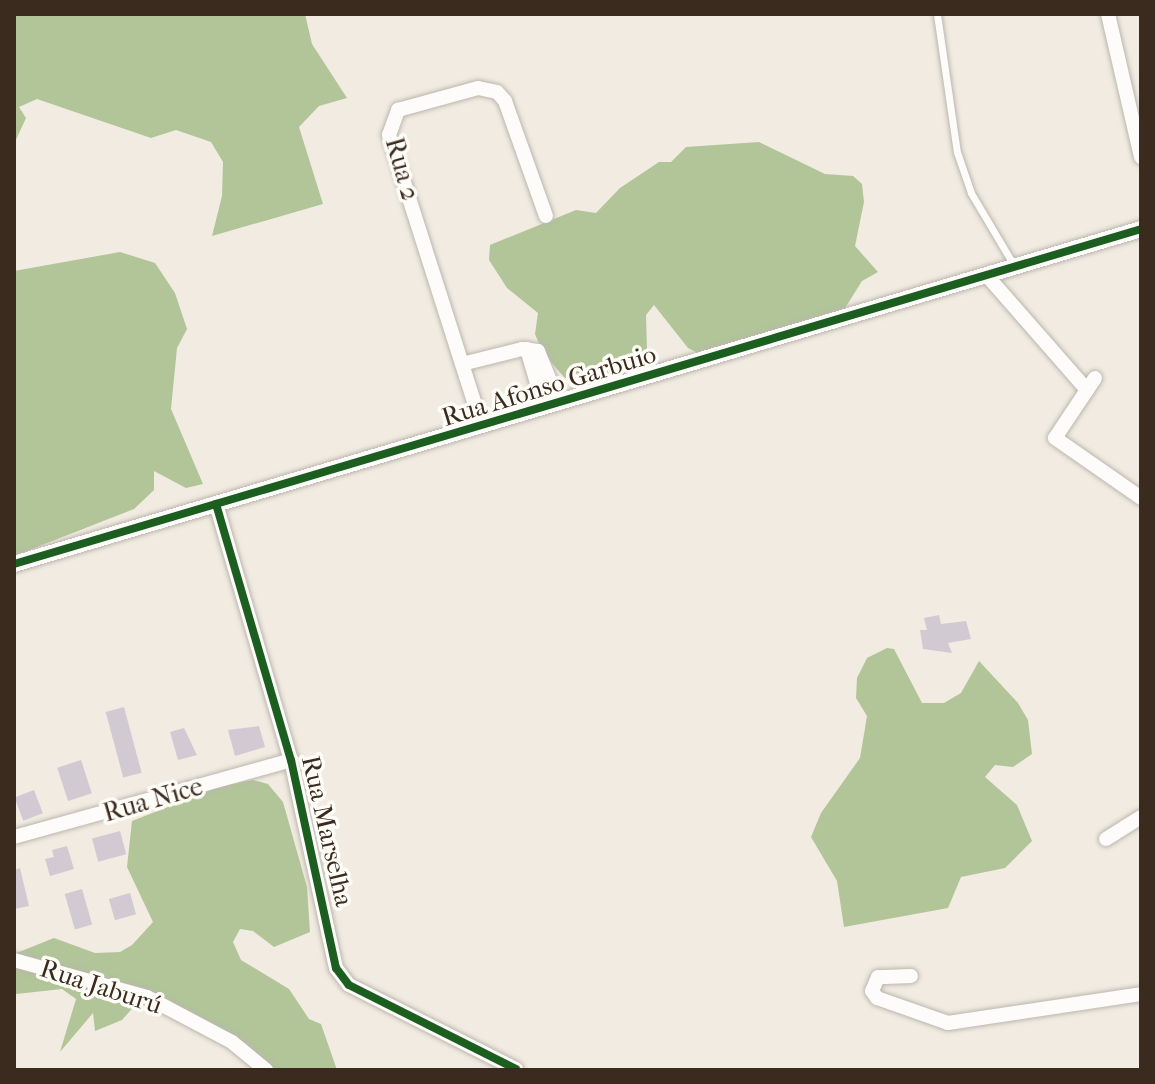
<!DOCTYPE html>
<meta charset="utf-8">
<style>
body{margin:0}
#map{position:relative;width:1155px;height:1084px;overflow:hidden;background:#f1ebe1;font-family:"IM FELL French Canon",serif}
div>[style]{position:absolute}
[style*='--x']{left:calc(var(--x)*1px);top:calc(var(--y)*1px);width:calc(var(--w)*1px);rotate:calc(var(--a)*1deg)}
.forest>*{inset:0;background:#b1c599}
.building>*{inset:0;background:#d2cad3;transform-origin:0 0}
.roads{filter:drop-shadow(0 0 2px #bcb6ae) drop-shadow(0 0 2px #bcb6ae)}
.service>*{height:7px;margin:-3.5px;padding:0 3.5px;transform-origin:3.5px;border-radius:3.5px;background:#fdfcfa}
.minor>*{height:14px;margin:-7px;padding:0 7px;transform-origin:7px;border-radius:7px;background:#fdfcfa}
.tertiary>*{height:16px;margin:-8px;padding:0 8px;transform-origin:8px;border-radius:8px;background:#fdfcfa}
.cycleway>*{height:8px;margin:-4px;padding:0 4px;transform-origin:4px;border-radius:4px;background:#1b5e20}
span{translate:-50% -50%;white-space:nowrap;text-align:center;line-height:1.15;-webkit-text-stroke:7px #fdfcf7;paint-order:stroke}
.street-label{font-size:26px;color:#3b2a1e}
.frame{position:absolute;inset:0;border:16px solid #3b2a1e;pointer-events:none}
</style>
<div id="map">
<div class="forest">
<div style="clip-path:polygon(14px 14px,305px 14px,312px 44px,347px 98px,319px 106px,299px 127px,323px 204px,212px 236px,222px 196px,223px 162px,211px 142px,176px 130px,151px 138px,37px 99px,19px 107px,26px 118px,14px 144px)"></div>
<div style="clip-path:polygon(759px 142px,825px 174px,853px 176px,862px 184px,864px 202px,855px 246px,878px 272px,862px 281px,842px 313px,704px 356px,688px 348px,654px 305px,646px 315px,647px 350px,633px 368px,612px 382px,582px 387px,564px 377px,543px 353px,535px 334px,538px 313px,507px 288px,489px 260px,490px 245px,576px 210px,596px 213px,620px 188px,659px 162px,671px 162px,686px 147px)"></div>
<div style="clip-path:polygon(120px 252px,155px 263px,175px 293px,187px 329px,177px 348px,171px 409px,203px 484px,186px 488px,154px 471px,154px 490px,134px 509px,14px 556px,14px 271px)"></div>
<div style="clip-path:polygon(887px 648px,894px 649px,922px 703px,944px 703px,961px 693px,979px 661px,1018px 703px,1028px 720px,1032px 754px,1013px 767px,995px 765px,985px 777px,1017px 805px,1032px 841px,1005px 868px,961px 877px,948px 908px,844px 927px,837px 881px,811px 837px,821px 813px,860px 758px,867px 716px,856px 698px,857px 678px,867px 658px)"></div>
<div style="clip-path:polygon(253px 780px,268px 784px,283px 802px,307px 887px,310px 932px,274px 947px,253px 931px,240px 929px,233px 942px,241px 960px,289px 989px,309px 1019px,321px 1024px,337px 1070px,266px 1070px,169px 1005px,138px 1002px,122px 1020px,95px 1031px,93px 1013px,60px 1052px,76px 999px,62px 989px,16px 994px,14px 954px,54px 938px,95px 953px,120px 952px,132px 945px,153px 922px,127px 867px,132px 821px,219px 787px)"></div>
</div>
<div class="building">
<div style="clip-path:polygon(939px 615px,941px 624px,966px 621px,971px 639px,948px 643px,952px 653px,923px 649px,920px 630px,927px 630px,924px 618px)"></div>
<div style="left:124px;top:707px;width:68px;height:19px;rotate:75deg"></div>
<div style="clip-path:polygon(259px 726px,265px 747px,235px 756px,228px 730px)"></div>
<div style="clip-path:polygon(184px 728px,197px 755px,178px 760px,170px 732px)"></div>
<div style="left:81px;top:760px;width:35px;height:25px;rotate:72deg"></div>
<div style="left:34px;top:790px;width:25px;height:21px;rotate:69deg"></div>
<div style="left:120px;top:831px;width:24px;height:29px;rotate:75deg"></div>
<div style="clip-path:polygon(67px 846px,74px 869px,50px 876px,45px 859px,54px 857px,52px 850px)"></div>
<div style="clip-path:polygon(20px 868px,29px 906px,14px 909px,14px 870px)"></div>
<div style="left:82px;top:889px;width:37px;height:18px;rotate:74deg"></div>
<div style="left:130px;top:893px;width:22px;height:22px;rotate:74deg"></div>
</div>
<div class="roads">
<div class="service">
<div style="--x:937;--y:14;--w:139;--a:81.8"></div>
<div style="--x:957;--y:152;--w:43;--a:71.1"></div>
<div style="--x:971;--y:193;--w:86;--a:59.3"></div>
</div>
<div class="minor">
<div style="--x:1108;--y:14;--w:147;--a:77"></div>
<div style="--x:989;--y:278;--w:149;--a:48.8"></div>
<div style="--x:527;--y:349;--w:60;--a:73.7"></div>
<div style="--x:462;--y:364;--w:62;--a:-14"></div>
<div style="--x:522;--y:349;--w:16;--a:7"></div>
<div style="--x:538;--y:351;--w:56;--a:68"></div>
<div style="--x:1095;--y:378;--w:72;--a:123.7"></div>
<div style="--x:1055;--y:438;--w:105;--a:34.9"></div>
<div style="--x:477;--y:411;--w:290;--a:-107.7"></div>
<div style="--x:389;--y:135;--w:27;--a:-70"></div>
<div style="--x:398;--y:110;--w:83;--a:-15.4"></div>
<div style="--x:478;--y:88;--w:19;--a:12"></div>
<div style="--x:497;--y:92;--w:12;--a:48"></div>
<div style="--x:505;--y:101;--w:122;--a:70.4"></div>
<div style="--x:216;--y:504;--w:267;--a:73.7"></div>
<div style="--x:291;--y:760;--w:213;--a:77.8"></div>
<div style="--x:336;--y:968;--w:21;--a:53"></div>
<div style="--x:349;--y:985;--w:187;--a:26.7"></div>
<div style="--x:14;--y:837;--w:288;--a:-15.5"></div>
<div style="--x:1106;--y:839;--w:41;--a:-32.2"></div>
<div style="--x:14;--y:960;--w:138;--a:15.5"></div>
<div style="--x:147;--y:997;--w:96;--a:27.9"></div>
<div style="--x:232;--y:1042;--w:44;--a:39.5"></div>
<div style="--x:911;--y:976;--w:33;--a:178"></div>
<div style="--x:878;--y:977;--w:15;--a:113"></div>
<div style="--x:872;--y:991;--w:9;--a:54"></div>
<div style="--x:877;--y:998;--w:75;--a:19.4"></div>
<div style="--x:948;--y:1023;--w:195;--a:-8.5"></div>
</div>
<div class="tertiary">
<div style="--x:14;--y:564;--w:1176;--a:-16.55"></div>
</div>
</div>
<div class="cycleway">
<div style="--x:216;--y:504;--w:267;--a:73.7"></div>
<div style="--x:291;--y:760;--w:213;--a:77.8"></div>
<div style="--x:336;--y:968;--w:21;--a:53"></div>
<div style="--x:349;--y:985;--w:187;--a:26.7"></div>
<div style="--x:14;--y:564;--w:1176;--a:-16.55"></div>
</div>
<div class="street-label">
<span style="left:402px;top:169px;rotate:74deg">Rua 2</span>
<span style="left:549px;top:386px;rotate:-17deg">Rua Afonso Garbuio</span>
<span style="left:153px;top:800px;rotate:-16deg">Rua Nice</span>
<span style="left:327px;top:831px;rotate:77deg">Rua Marselha</span>
<span style="left:101px;top:987px;rotate:18deg">Rua Jaburú</span>
</div>
<div class="frame"></div>
</div>
